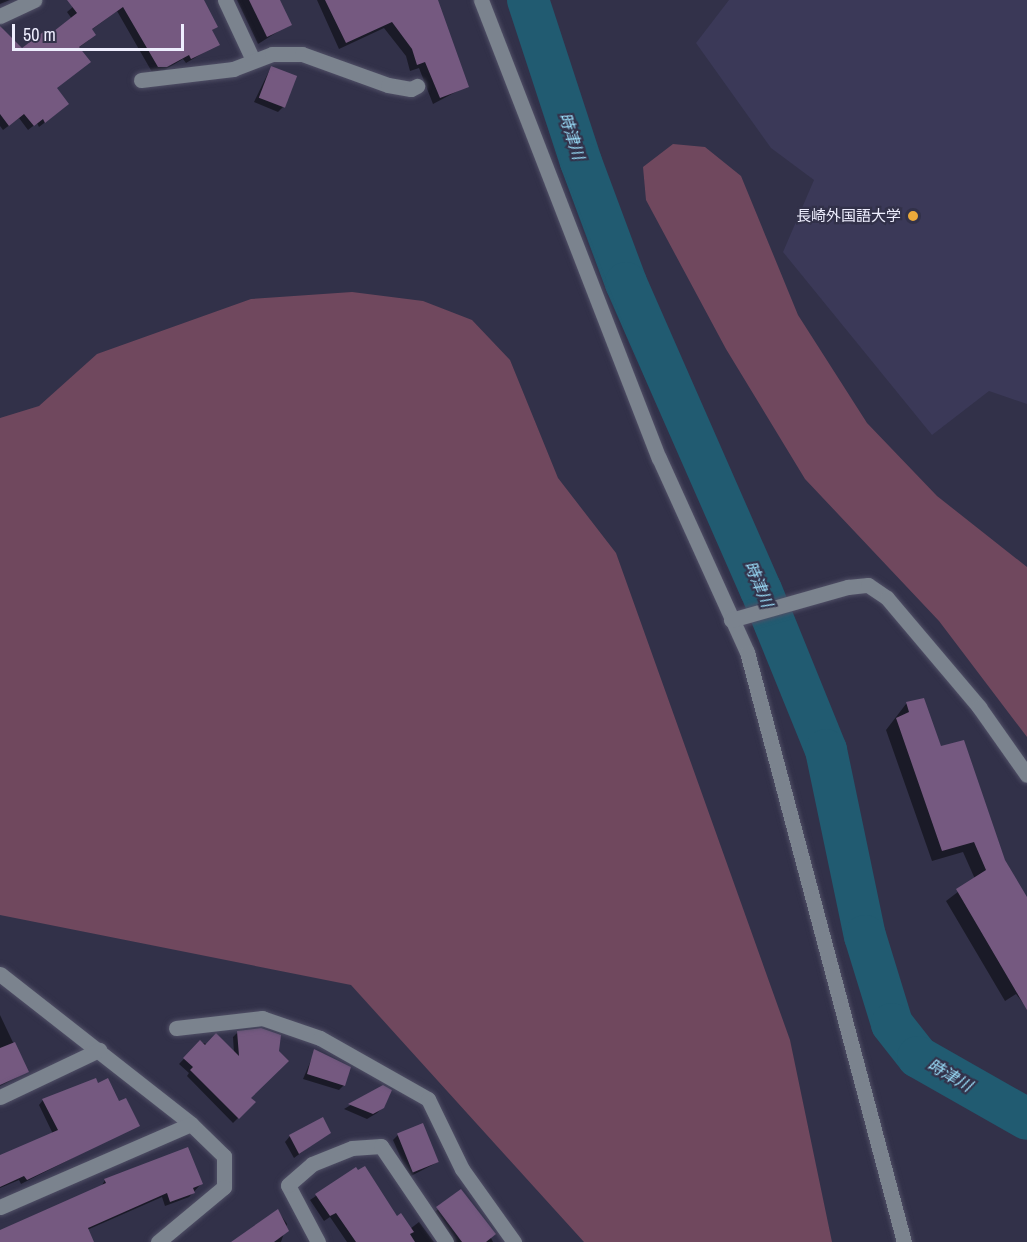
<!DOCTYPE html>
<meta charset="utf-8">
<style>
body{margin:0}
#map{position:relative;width:1027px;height:1242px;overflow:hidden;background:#323149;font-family:"Archivo Narrow","Noto Sans JP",sans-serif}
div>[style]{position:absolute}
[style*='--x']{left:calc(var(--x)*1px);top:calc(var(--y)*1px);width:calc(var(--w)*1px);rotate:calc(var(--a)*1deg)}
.built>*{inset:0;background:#3b3958}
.green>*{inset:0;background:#70485e}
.shadow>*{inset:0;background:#0007}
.river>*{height:42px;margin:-21px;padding:0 21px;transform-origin:21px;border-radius:21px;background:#215b71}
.building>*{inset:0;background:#755980;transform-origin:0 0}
.roads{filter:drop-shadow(0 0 2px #504f66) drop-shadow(0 0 2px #504f66)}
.minor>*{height:15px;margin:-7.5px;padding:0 7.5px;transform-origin:7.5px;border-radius:7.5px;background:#7b838e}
.dots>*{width:16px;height:16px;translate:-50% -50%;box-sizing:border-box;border:3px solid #323149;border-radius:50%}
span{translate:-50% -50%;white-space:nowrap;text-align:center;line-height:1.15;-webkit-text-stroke:4.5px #323149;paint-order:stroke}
.poi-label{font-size:15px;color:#eeeefe}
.right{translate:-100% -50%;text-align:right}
.water-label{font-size:16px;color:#9ce1fd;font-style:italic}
.scale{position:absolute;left:12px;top:24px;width:172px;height:27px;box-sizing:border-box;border:3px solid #eeeefe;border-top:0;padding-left:8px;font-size:18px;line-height:21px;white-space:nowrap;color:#eeeefe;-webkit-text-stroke:4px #323149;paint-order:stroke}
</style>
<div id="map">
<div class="built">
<div style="clip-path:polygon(729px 0,1027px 0,1027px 404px,989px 391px,932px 435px,783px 252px,814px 180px,771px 148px,696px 43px)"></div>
</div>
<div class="green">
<div style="clip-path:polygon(673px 144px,705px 147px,741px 176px,798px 315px,867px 423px,937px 496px,1027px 567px,1027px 737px,939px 621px,805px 479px,726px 349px,646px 200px,643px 167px)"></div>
<div style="clip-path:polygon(352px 292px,423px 301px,472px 320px,510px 360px,558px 478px,616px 553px,790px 1040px,832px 1242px,584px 1242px,351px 985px,0 915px,0 418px,39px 406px,97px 354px,251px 299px)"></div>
</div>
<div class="shadow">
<div style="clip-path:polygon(0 0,10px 0,0 4px)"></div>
<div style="clip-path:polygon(71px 0,203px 0,216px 27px,211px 31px,218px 44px,186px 63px,183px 59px,161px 72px,152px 72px,117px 11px,91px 30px,89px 40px,78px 48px,55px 89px,62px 109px,39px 127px,37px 123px,28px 130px,19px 118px,3px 130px,0 126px,0 47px,22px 50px,49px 37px,72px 19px,67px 12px,74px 6px)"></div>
<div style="clip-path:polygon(237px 0,278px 0,290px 24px,258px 44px)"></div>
<div style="clip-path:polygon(317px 0,436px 0,467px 86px,433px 104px,419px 68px,410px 71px,406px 56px,384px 28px,339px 49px)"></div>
<div style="clip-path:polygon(271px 67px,283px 107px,278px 112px,254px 102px)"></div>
<div style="clip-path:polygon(923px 700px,940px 748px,1027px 899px,1027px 1000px,1023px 1003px,1016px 994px,1005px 1001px,946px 901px,975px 879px,963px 852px,932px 861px,886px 730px,906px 704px)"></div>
<div style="clip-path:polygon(0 1015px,27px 1072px,0 1086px)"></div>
<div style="clip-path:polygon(238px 1032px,249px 1098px,254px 1102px,233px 1123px,187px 1076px,189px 1073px,179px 1064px,200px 1042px,234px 1053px,233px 1037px)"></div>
<div style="clip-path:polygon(315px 1051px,344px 1085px,339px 1090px,303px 1079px)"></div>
<div style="clip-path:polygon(383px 1086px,383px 1107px,377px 1113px,367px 1119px,344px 1109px)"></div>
<div style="clip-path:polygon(43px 1100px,118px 1103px,138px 1125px,21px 1184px,19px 1180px,0 1188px,0 1159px,53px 1134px,39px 1105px)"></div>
<div style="clip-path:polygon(329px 1132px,294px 1158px,285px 1142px,290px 1136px)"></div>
<div style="clip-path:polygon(398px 1135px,438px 1162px,409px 1177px,393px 1140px)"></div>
<div style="clip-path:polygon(356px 1169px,397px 1218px,410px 1229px,419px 1222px,434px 1242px,347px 1242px,330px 1217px,324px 1221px,310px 1200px)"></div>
<div style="clip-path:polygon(105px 1180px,201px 1184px,189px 1197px,165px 1206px,162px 1197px,87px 1230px,93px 1242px,0 1242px,0 1231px,101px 1187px)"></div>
<div style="clip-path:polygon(461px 1191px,491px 1238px,493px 1242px,448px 1242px,431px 1215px)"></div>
<div style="clip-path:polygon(278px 1211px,287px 1224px,281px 1242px,235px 1242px)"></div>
</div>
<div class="river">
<div style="--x:528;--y:0;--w:170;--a:71.9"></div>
<div style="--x:581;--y:162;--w:129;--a:69.6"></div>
<div style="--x:626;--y:283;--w:335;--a:66.3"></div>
<div style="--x:761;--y:590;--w:173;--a:67.9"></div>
<div style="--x:826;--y:750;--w:190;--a:78.2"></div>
<div style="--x:865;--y:936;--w:92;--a:72.9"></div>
<div style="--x:892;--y:1024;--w:42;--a:51.8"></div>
<div style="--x:918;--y:1057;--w:125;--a:29.6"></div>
</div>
<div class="building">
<div style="clip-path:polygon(67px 0,204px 0,218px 27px,212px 30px,220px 45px,191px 59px,189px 55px,167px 67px,158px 67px,123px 7px,92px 29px,96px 35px,79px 47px,91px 62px,57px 88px,69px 104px,45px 123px,43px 119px,34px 126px,24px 114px,9px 126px,0 114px,0 26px,22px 48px,46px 30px,49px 35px,77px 13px)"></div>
<div style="clip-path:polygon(249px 0,280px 0,292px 25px,267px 37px)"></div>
<div style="clip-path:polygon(325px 0,438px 0,469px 87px,440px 98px,425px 62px,417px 65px,412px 49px,392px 22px,346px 43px)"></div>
<div style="left:271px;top:66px;width:28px;height:34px;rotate:21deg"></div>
<div style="clip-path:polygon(924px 698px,941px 746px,964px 740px,1005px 860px,1027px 897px,1027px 1010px,956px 889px,986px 870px,974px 842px,942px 851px,896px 718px,909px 712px,906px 702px)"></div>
<div style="clip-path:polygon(261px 1028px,281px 1035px,279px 1051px,289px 1061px,251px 1098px,256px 1102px,239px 1119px,190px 1070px,193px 1067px,183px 1058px,200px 1040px,205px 1045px,216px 1033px,239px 1056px,237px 1031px)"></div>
<div style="clip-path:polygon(15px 1042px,29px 1072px,0 1085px,0 1048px)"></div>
<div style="clip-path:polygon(314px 1049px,351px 1067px,345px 1086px,307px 1074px)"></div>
<div style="clip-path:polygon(96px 1078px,98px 1083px,108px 1078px,119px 1101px,126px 1098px,140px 1126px,27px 1180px,24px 1176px,0 1187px,0 1155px,58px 1130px,42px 1099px)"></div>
<div style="clip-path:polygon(383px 1085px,392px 1090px,384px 1108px,373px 1114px,348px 1104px)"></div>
<div style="clip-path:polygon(323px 1117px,331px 1133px,299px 1154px,289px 1135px)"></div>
<div style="left:423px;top:1123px;width:42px;height:28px;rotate:68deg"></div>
<div style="clip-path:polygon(188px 1147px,203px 1184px,193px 1188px,195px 1193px,170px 1202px,167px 1193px,88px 1228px,94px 1242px,0 1242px,0 1230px,106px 1183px,104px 1179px)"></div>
<div style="clip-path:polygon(365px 1166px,397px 1216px,401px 1213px,414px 1232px,410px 1234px,415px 1242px,356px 1242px,336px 1213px,330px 1216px,315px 1194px,356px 1167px,358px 1170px)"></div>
<div style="clip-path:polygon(461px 1189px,496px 1234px,486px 1242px,462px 1242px,436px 1207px)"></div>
<div style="clip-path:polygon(278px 1209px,289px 1231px,274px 1242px,231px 1242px)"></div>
</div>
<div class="roads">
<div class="minor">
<div style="--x:225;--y:0;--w:66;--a:65"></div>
<div style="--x:481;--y:0;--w:491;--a:68.8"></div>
<div style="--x:659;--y:458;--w:213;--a:65.6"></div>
<div style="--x:747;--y:652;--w:611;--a:75.1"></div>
<div style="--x:0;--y:16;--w:38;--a:-25"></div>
<div style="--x:141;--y:80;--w:93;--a:-6.8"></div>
<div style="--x:233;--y:69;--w:42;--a:-21"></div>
<div style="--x:272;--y:54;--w:30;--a:0"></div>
<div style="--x:302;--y:54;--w:91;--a:19.8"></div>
<div style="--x:388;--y:85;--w:23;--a:10"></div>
<div style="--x:411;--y:89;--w:7;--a:-27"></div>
<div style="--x:731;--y:620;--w:122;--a:-15.8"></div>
<div style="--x:848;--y:587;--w:20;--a:-6"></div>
<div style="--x:868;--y:585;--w:23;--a:34"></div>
<div style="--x:887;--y:598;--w:143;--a:49.8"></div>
<div style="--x:979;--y:707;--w:83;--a:54.8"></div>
<div style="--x:0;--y:974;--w:243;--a:38.1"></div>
<div style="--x:191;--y:1124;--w:46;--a:44.1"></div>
<div style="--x:224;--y:1156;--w:31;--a:90"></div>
<div style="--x:224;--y:1187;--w:86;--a:140.2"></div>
<div style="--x:176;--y:1028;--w:87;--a:-6.6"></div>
<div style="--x:262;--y:1018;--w:61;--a:19"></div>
<div style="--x:320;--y:1038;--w:124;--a:29.5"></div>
<div style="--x:428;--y:1099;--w:78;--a:64.1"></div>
<div style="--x:462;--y:1169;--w:90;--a:54.5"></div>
<div style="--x:0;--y:1097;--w:110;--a:-25.4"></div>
<div style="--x:0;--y:1207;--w:208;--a:-23.5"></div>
<div style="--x:318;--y:1242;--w:64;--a:-117.8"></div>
<div style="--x:288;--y:1185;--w:32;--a:-41"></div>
<div style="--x:312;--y:1164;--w:43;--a:-21.8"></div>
<div style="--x:352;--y:1148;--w:29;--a:-4"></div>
<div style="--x:381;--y:1146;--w:116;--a:55.9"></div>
</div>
</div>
<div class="dots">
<div style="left:913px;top:216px;background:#eba93a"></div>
</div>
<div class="poi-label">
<span class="right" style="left:901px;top:216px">長崎外国語大学</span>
</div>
<div class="water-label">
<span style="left:572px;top:136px;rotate:72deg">時津川</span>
<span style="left:759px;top:584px;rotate:67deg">時津川</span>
<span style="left:950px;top:1075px;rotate:30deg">時津川</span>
</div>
<div class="scale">50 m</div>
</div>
